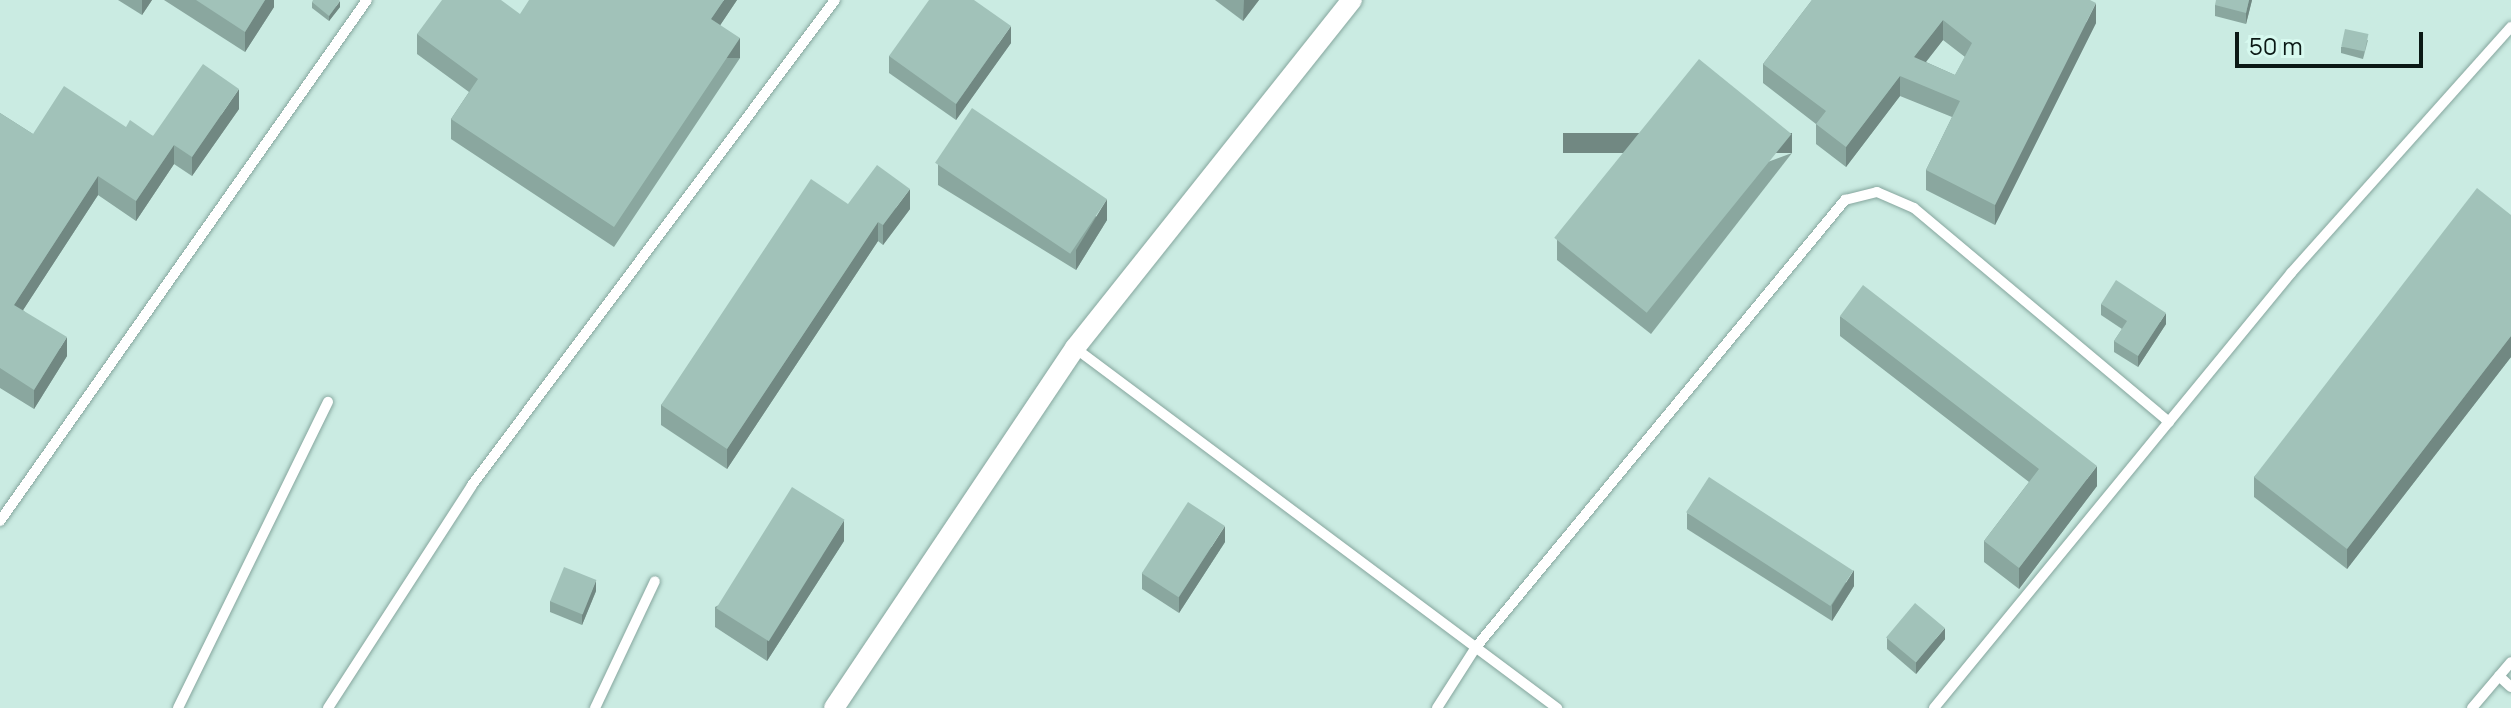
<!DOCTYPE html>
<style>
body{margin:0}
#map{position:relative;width:2511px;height:708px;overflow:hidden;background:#caebe2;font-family:Manrope,sans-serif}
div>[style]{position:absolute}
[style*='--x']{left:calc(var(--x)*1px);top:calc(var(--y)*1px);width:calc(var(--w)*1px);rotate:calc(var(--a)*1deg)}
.roads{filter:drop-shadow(0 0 2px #86a69e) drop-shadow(0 0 2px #86a69e)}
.lane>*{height:10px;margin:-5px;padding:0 5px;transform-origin:5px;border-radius:5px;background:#fff}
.street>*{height:20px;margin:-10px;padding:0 10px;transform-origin:10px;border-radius:10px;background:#fff}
.wall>*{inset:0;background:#8aa79f}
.shaded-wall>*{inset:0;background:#718882;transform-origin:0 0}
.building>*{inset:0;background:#a1c2b9;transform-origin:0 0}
span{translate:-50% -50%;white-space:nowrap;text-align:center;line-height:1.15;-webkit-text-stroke:7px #d7f9ef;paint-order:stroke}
.scale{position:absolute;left:2235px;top:32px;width:188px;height:36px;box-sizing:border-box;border:4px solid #0b1815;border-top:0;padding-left:10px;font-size:24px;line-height:28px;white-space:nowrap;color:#0b1815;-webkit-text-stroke:6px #d7f9ef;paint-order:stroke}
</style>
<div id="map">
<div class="roads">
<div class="lane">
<div style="--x:1075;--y:348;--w:602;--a:36.76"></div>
<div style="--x:0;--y:521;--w:637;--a:-54.84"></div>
<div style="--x:2499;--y:676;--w:16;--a:43"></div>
<div style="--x:178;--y:708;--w:341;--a:-63.9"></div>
<div style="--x:328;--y:708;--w:265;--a:-57.1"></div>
<div style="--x:472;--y:485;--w:606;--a:-53.19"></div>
<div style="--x:595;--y:708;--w:140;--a:-64.7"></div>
<div style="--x:1437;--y:708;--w:72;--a:-57.4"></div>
<div style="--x:1476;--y:647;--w:580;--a:-50.46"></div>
<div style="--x:1845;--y:200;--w:33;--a:-14"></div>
<div style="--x:1877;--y:192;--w:40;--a:23.4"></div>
<div style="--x:1914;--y:208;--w:333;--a:40"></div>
<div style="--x:1934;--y:708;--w:563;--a:-50.62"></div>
<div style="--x:2291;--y:273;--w:330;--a:-48.2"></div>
<div style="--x:2472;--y:708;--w:60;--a:-49.7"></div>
</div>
<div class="street">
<div style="--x:834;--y:708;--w:433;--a:-56.2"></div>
<div style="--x:1075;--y:348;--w:445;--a:-51.5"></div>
</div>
</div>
<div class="wall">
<div style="clip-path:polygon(118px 0,152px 0,142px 15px)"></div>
<div style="clip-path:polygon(164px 0,274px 0,274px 7px,245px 52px)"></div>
<div style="clip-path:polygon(737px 0,720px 25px,740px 58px,614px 247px,451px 139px,451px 119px,469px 92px,417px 54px,417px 34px,520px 14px)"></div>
<div style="clip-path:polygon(1215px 0,1259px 0,1243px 21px)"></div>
<div style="clip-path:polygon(evenodd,1812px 0,2096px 23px,1995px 225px,1926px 190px,1926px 170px,1952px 117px,1900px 96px,1846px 167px,1816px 144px,1816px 124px,1763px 83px,1763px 64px,1812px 0,1943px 40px,1965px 57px,1955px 75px,1926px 62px,1943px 40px)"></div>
<div style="clip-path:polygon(2252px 0,2246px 24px,2215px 16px,2215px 5px)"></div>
<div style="clip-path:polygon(312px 2px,340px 7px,329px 21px,312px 8px)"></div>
<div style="clip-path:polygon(2368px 40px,2363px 59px,2341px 53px,2341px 47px)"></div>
<div style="clip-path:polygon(1011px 43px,956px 120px,889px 73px,889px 56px)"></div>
<div style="clip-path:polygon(239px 109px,192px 176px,174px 164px,136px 221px,98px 195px,23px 310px,67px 356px,34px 409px,0 388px,0 113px,33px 134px,126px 127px,153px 136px)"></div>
<div style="clip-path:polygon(1792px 153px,1651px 334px,1557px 260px,1557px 240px)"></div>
<div style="clip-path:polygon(938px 164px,1107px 220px,1076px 270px,938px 185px)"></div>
<div style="clip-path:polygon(848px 204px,910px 209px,883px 245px,878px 241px,727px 469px,661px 425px,661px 405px)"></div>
<div style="clip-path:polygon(2511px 215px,2511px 357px,2347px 569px,2254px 497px,2254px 477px)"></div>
<div style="clip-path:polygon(2101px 304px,2166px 324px,2138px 367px,2114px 352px,2114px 341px,2122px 329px,2101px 315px)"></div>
<div style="clip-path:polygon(1840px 316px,2097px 486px,2019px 589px,1984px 562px,1984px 541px,2029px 482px,1840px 336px)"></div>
<div style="clip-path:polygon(1687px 513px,1854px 586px,1832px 621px,1687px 529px)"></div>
<div style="clip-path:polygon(844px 541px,767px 661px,715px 627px,715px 607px)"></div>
<div style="clip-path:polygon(1225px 542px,1179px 613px,1142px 589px,1142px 573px)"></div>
<div style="clip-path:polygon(596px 591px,582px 625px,550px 612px,550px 601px)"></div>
<div style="clip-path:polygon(1887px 638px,1945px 639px,1916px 674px,1887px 649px)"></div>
</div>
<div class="shaded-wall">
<div style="clip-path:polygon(142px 0,152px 0,142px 15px)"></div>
<div style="clip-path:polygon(265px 0,274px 0,274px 7px,245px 52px,245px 32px)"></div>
<div style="clip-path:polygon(724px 0,737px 0,711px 39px,711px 19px)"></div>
<div style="clip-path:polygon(1244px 0,1259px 0,1243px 21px)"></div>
<div style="clip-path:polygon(2249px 0,2252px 0,2246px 24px,2246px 13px)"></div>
<div style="clip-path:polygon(340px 1px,340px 7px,329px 21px,329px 16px)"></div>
<div style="clip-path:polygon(2096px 3px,2096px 23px,1995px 225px,1995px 205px)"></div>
<div style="clip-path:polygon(1943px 20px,1943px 40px,1914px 77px,1914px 57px)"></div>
<div style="clip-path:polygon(1011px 26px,1011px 43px,956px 120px,956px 104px)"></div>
<div style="left:740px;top:38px;width:20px;height:227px;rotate:90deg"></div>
<div style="clip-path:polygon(1900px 76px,1900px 96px,1846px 167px,1846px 147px)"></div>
<div style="clip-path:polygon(239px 89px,239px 109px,192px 176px,192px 157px)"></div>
<div style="left:1792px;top:133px;width:20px;height:229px;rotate:90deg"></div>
<div style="clip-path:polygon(174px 145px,174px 164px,136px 221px,136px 201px)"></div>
<div style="clip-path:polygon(98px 176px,98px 195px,14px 324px,14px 305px)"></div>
<div style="clip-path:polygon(910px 189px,910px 209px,883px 245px,883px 225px)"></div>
<div style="clip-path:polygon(1107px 199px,1107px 220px,1076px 270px,1076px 250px)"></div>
<div style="clip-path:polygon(878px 222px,878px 241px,727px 469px,727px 449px)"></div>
<div style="clip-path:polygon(2166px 313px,2166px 324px,2138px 367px,2138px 356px)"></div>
<div style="clip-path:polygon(2511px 336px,2511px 357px,2347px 569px,2347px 549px)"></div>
<div style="clip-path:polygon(67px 337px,67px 356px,34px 409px,34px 390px)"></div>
<div style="clip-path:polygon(2097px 466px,2097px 486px,2019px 589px,2019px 568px)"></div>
<div style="clip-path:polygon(844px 520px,844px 541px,767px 661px,767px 641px)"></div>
<div style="clip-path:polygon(1225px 526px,1225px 542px,1179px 613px,1179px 597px)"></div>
<div style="clip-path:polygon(1854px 570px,1854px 586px,1832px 621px,1832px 605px)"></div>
<div style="clip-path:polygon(596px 580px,596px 591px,582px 625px,582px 614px)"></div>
<div style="clip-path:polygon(1945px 628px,1945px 639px,1916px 674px,1916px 662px)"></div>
</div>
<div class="building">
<div style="clip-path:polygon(196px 0,265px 0,245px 32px)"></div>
<div style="clip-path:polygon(313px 0,339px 0,340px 1px,329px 16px,312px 2px)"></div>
<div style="clip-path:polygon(442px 0,501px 0,520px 14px,529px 0,724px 0,711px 19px,740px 38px,614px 227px,451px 119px,478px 79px,417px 34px)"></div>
<div style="clip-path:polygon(929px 0,974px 0,1011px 26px,956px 104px,889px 56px)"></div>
<div style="clip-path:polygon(evenodd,1812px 0,2090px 0,2096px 3px,1995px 205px,1926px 170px,1960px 101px,1900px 76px,1846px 147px,1816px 124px,1826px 111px,1763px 64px,1812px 0,1943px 20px,1972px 43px,1955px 75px,1914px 57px,1943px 20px)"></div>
<div style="clip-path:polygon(2216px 0,2249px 0,2246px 13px,2215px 5px)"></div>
<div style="left:2345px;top:29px;width:24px;height:18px;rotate:12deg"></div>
<div style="left:1699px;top:59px;width:119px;height:230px;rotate:39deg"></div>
<div style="clip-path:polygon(203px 64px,239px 89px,192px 157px,174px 145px,136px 201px,98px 176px,14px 305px,67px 337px,34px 390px,0 368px,0 113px,33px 134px,64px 86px,126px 127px,130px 120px,153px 136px)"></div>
<div style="left:972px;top:108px;width:163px;height:66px;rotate:34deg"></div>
<div style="clip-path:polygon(877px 165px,910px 189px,883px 225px,878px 222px,727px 449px,661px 405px,811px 179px,848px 204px)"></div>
<div style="clip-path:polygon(2477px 188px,2511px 215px,2511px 336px,2347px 549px,2254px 477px)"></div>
<div style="clip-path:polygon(2116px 280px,2166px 313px,2138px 356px,2114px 341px,2127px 321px,2101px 304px)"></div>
<div style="clip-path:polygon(1863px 285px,2097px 466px,2019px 568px,1984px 541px,2039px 469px,1840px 316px)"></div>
<div style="left:1709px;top:477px;width:172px;height:42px;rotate:33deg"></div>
<div style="left:792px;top:487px;width:62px;height:143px;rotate:32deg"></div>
<div style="left:1188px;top:502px;width:44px;height:85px;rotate:33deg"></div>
<div style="left:564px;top:567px;width:35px;height:37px;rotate:22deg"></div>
<div style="left:1915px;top:603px;width:39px;height:45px;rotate:40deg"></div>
</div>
<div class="scale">50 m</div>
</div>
